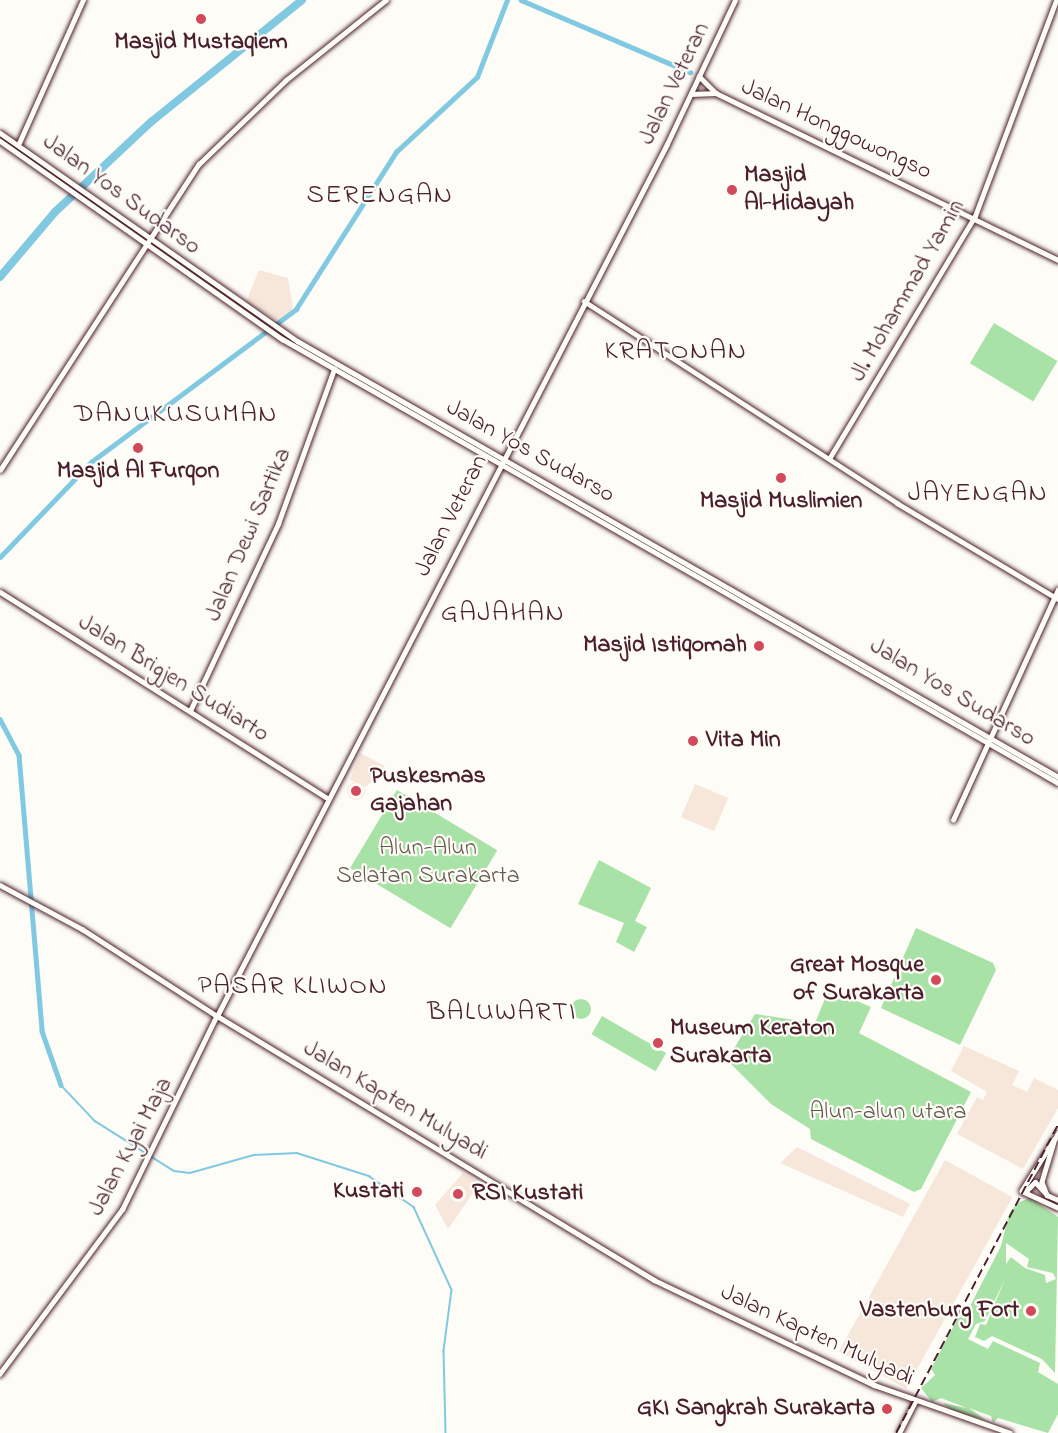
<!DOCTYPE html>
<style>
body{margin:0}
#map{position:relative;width:1058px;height:1433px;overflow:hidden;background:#fdfcf7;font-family:"Indie Flower",sans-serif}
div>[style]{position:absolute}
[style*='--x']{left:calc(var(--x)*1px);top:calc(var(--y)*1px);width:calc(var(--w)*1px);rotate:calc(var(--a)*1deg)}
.built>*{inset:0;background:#f6e7da;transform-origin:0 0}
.round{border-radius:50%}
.green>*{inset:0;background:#a8e2a6;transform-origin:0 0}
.stream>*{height:1.5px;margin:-0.75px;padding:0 0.75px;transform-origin:0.75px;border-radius:0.75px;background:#80c9e1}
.canal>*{height:4.5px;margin:-2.25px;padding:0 2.25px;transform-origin:2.25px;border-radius:2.25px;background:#80c9e1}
.river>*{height:8px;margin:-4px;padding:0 4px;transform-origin:4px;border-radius:4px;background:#80c9e1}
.roads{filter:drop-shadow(0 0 2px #4a1f2b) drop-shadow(0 0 2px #4a1f2b)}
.secondary>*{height:4.5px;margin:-2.25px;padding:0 2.25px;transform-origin:2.25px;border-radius:2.25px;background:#fdfcf7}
.primary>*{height:5px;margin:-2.5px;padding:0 2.5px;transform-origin:2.5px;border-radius:2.5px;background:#fdfcf7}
.rail>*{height:1.5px;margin-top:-0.75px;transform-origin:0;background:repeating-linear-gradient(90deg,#4a1f2b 0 9px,transparent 0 13.5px)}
.dots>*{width:16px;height:16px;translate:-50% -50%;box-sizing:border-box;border:3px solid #fdfcf7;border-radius:50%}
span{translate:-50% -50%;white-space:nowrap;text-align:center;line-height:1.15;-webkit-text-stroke:4.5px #fdfcf7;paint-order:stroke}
.poi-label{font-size:24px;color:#4a1f2b;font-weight:700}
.left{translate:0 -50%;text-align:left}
.right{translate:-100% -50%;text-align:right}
.street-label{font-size:24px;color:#4a1f2b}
.park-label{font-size:24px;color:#665a50}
.quarter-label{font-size:27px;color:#4a1f2b;letter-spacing:1.5px}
</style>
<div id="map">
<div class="built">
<div style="clip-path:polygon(259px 270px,288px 278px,293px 309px,280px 322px,246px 302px)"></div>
<div style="clip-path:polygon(360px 753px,385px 766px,366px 787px,350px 780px)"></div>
<div class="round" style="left:347px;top:782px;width:18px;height:18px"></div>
<div style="left:695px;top:784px;width:36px;height:36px;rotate:23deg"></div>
<div style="clip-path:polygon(964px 1046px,1019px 1071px,1012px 1085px,1027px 1092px,1034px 1078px,1058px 1090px,1058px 1108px,1023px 1169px,957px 1134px,977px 1097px,983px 1100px,987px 1092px,951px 1071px)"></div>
<div style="clip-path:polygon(797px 1147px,910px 1204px,903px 1217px,780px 1163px)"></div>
<div style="left:945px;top:1160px;width:77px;height:219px;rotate:29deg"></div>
<div style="clip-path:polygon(463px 1173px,480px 1183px,448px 1229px,435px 1205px)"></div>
</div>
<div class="green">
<div style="left:994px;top:323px;width:74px;height:47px;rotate:31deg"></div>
<div style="left:397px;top:790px;width:117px;height:91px;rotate:31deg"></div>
<div style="clip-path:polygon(599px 860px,651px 888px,635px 921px,647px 927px,634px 952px,616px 942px,624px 923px,578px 904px)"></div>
<div style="clip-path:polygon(916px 928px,993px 963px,996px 970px,960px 1045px,881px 1008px)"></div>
<div style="clip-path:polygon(829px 989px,871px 1007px,859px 1033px,971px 1092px,921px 1189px,914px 1192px,811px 1139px,810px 1129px,771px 1104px,727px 1060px,755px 1014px,815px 1023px)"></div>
<div class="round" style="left:571px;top:999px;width:20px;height:20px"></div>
<div style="left:602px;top:1016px;width:74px;height:21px;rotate:30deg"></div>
<div style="clip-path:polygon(evenodd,1030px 1198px,1058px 1217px,1055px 1373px,1042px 1359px,992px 1336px,984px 1341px,975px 1337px,980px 1324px,986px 1325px,1005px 1279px,985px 1321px,976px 1324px,968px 1339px,988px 1349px,993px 1341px,1040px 1363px,1038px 1372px,1058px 1384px,1058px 1414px,1048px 1433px,998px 1418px,993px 1423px,991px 1416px,969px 1408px,986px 1420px,952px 1411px,943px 1403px,967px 1408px,941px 1398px,932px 1402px,921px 1388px,935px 1375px,931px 1369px,958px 1318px,973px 1315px,967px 1312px,1001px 1246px,1009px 1214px,1017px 1203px,1030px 1198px,1006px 1243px,1029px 1259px,1027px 1267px,1053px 1273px,1056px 1279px,1046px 1283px,1045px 1275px,1025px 1268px,1011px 1257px,1006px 1264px,1006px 1243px)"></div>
</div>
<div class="stream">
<div style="--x:61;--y:1085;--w:50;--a:46.6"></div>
<div style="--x:95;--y:1121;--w:93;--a:32.3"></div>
<div style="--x:174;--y:1171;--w:16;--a:7"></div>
<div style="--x:190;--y:1173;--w:66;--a:-15.7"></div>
<div style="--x:254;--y:1155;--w:43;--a:-2.7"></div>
<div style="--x:297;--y:1153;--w:76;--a:17.7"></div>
<div style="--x:369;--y:1176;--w:55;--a:34.6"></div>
<div style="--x:414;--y:1207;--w:91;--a:65.4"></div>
<div style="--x:452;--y:1290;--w:62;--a:97.5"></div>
<div style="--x:444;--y:1351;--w:82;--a:88.6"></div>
</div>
<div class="canal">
<div style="--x:521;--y:0;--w:184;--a:23.1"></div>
<div style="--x:0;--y:557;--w:132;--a:-46.2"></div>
<div style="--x:91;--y:462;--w:256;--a:-36.7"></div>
<div style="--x:296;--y:309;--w:186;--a:-57.5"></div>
<div style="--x:396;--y:152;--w:110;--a:-42.8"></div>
<div style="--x:477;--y:77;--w:83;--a:-68.7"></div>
<div style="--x:0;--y:719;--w:41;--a:62.2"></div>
<div style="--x:19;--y:755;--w:277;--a:85.2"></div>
<div style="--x:42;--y:1031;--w:57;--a:70.6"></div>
</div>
<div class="river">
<div style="--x:0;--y:277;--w:85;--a:-49.8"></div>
<div style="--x:55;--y:212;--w:132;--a:-43.2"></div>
<div style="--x:151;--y:122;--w:194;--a:-38.9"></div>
</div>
<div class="roads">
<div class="secondary">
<div style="--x:699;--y:76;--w:24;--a:45"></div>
<div style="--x:716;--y:93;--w:381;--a:26"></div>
<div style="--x:691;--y:94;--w:25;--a:-2"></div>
<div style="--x:19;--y:143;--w:157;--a:-65.9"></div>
<div style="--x:584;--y:301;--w:373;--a:32.8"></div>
<div style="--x:897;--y:503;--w:187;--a:30.8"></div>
<div style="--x:829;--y:459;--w:283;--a:-59"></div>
<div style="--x:975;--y:216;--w:231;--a:-69.4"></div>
<div style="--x:0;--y:470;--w:365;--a:-57"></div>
<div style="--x:199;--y:164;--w:121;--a:-44"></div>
<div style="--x:286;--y:80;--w:128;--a:-38.7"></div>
<div style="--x:190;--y:711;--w:207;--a:-64.8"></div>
<div style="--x:278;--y:524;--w:165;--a:-70.1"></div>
<div style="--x:953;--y:820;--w:253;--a:-65.5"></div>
<div style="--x:0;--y:885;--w:93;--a:28.2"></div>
<div style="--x:82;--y:929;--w:161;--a:32.8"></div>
<div style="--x:217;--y:1016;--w:215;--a:116"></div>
<div style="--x:123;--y:1209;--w:206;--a:126.7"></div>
<div style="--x:1054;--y:1140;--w:60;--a:122.1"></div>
<div style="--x:1022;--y:1191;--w:40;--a:25"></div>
<div style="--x:1054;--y:1142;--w:42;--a:106.7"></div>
<div style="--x:1042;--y:1182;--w:14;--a:69"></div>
<div style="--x:1047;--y:1195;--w:12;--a:24"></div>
<div style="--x:899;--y:1433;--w:36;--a:-63"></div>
</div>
<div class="primary">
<div style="--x:735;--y:0;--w:159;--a:115.3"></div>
<div style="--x:667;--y:144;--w:981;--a:117.3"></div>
<div style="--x:217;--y:1016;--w:511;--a:31.14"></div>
<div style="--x:654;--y:1280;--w:244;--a:25.5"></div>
<div style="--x:874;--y:1385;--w:144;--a:19.4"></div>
<div style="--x:0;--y:133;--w:363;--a:35"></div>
<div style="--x:297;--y:341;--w:877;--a:29.81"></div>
<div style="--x:0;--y:141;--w:345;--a:35.1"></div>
<div style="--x:282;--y:339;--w:894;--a:29.78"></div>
<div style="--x:0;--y:592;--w:386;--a:32.2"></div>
<div style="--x:1054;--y:1140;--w:8;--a:-60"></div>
<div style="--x:1025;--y:1192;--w:14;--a:-45"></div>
<div style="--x:1035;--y:1182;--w:18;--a:47"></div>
</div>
</div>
<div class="rail">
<div style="--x:896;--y:1433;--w:349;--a:-62.3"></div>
</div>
<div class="dots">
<div style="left:201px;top:19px;background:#d1495b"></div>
<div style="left:732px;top:190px;background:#d1495b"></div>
<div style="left:138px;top:448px;background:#d1495b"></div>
<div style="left:781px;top:478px;background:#d1495b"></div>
<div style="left:759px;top:646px;background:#d1495b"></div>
<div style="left:693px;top:741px;background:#d1495b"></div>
<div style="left:356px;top:791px;background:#d1495b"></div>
<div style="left:936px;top:980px;background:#d1495b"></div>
<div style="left:658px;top:1043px;background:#d1495b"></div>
<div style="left:417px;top:1192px;background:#d1495b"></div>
<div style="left:458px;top:1194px;background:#d1495b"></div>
<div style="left:1031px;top:1311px;background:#d1495b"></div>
<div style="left:887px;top:1409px;background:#d1495b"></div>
</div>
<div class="poi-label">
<span style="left:201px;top:43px">Masjid Mustaqiem</span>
<span class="left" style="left:744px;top:190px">Masjid<br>Al-Hidayah</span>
<span style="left:138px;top:472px">Masjid Al Furqon</span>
<span style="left:781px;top:502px">Masjid Muslimien</span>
<span class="right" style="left:747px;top:646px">Masjid Istiqomah</span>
<span class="left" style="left:706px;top:741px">Vita Min</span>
<span class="left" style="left:370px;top:791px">Puskesmas<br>Gajahan</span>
<span class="right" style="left:924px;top:980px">Great Mosque<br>of Surakarta</span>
<span class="left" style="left:670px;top:1043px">Museum Keraton<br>Surakarta</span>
<span class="right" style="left:404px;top:1192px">Kustati</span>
<span class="left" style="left:472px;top:1194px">RSI Kustati</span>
<span class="right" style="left:1019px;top:1311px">Vastenburg Fort</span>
<span class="right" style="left:875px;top:1409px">GKI Sangkrah Surakarta</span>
</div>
<div class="street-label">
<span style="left:675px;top:84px;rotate:-64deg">Jalan Veteran</span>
<span style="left:836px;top:130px;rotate:25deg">Jalan Honggowongso</span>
<span style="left:121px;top:195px;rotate:36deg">Jalan Yos Sudarso</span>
<span style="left:908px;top:291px;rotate:-60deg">Jl. Mohammad Yamin</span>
<span style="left:530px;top:452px;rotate:29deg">Jalan Yos Sudarso</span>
<span style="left:452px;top:516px;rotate:-63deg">Jalan Veteran</span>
<span style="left:249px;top:535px;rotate:-67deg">Jalan Dewi Sartika</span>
<span style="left:173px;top:679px;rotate:32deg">Jalan Brigjen Sudiarto</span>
<span style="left:952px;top:693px;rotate:31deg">Jalan Yos Sudarso</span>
<span style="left:395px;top:1101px;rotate:31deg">Jalan Kapten Mulyadi</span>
<span style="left:131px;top:1147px;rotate:-62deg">Jalan Kyai Maja</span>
<span style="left:817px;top:1336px;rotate:25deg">Jalan Kapten Mulyadi</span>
</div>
<div class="park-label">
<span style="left:428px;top:863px">Alun-Alun<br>Selatan Surakarta</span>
<span style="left:888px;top:1113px">Alun-alun utara</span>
</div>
<div class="quarter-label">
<span style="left:380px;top:196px">SERENGAN</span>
<span style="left:676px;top:352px">KRATONAN</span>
<span style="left:176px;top:415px">DANUKUSUMAN</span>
<span style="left:978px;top:494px">JAYENGAN</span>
<span style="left:503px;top:614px">GAJAHAN</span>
<span style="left:293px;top:987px">PASAR KLIWON</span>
<span style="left:502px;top:1013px">BALUWARTI</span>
</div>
</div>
